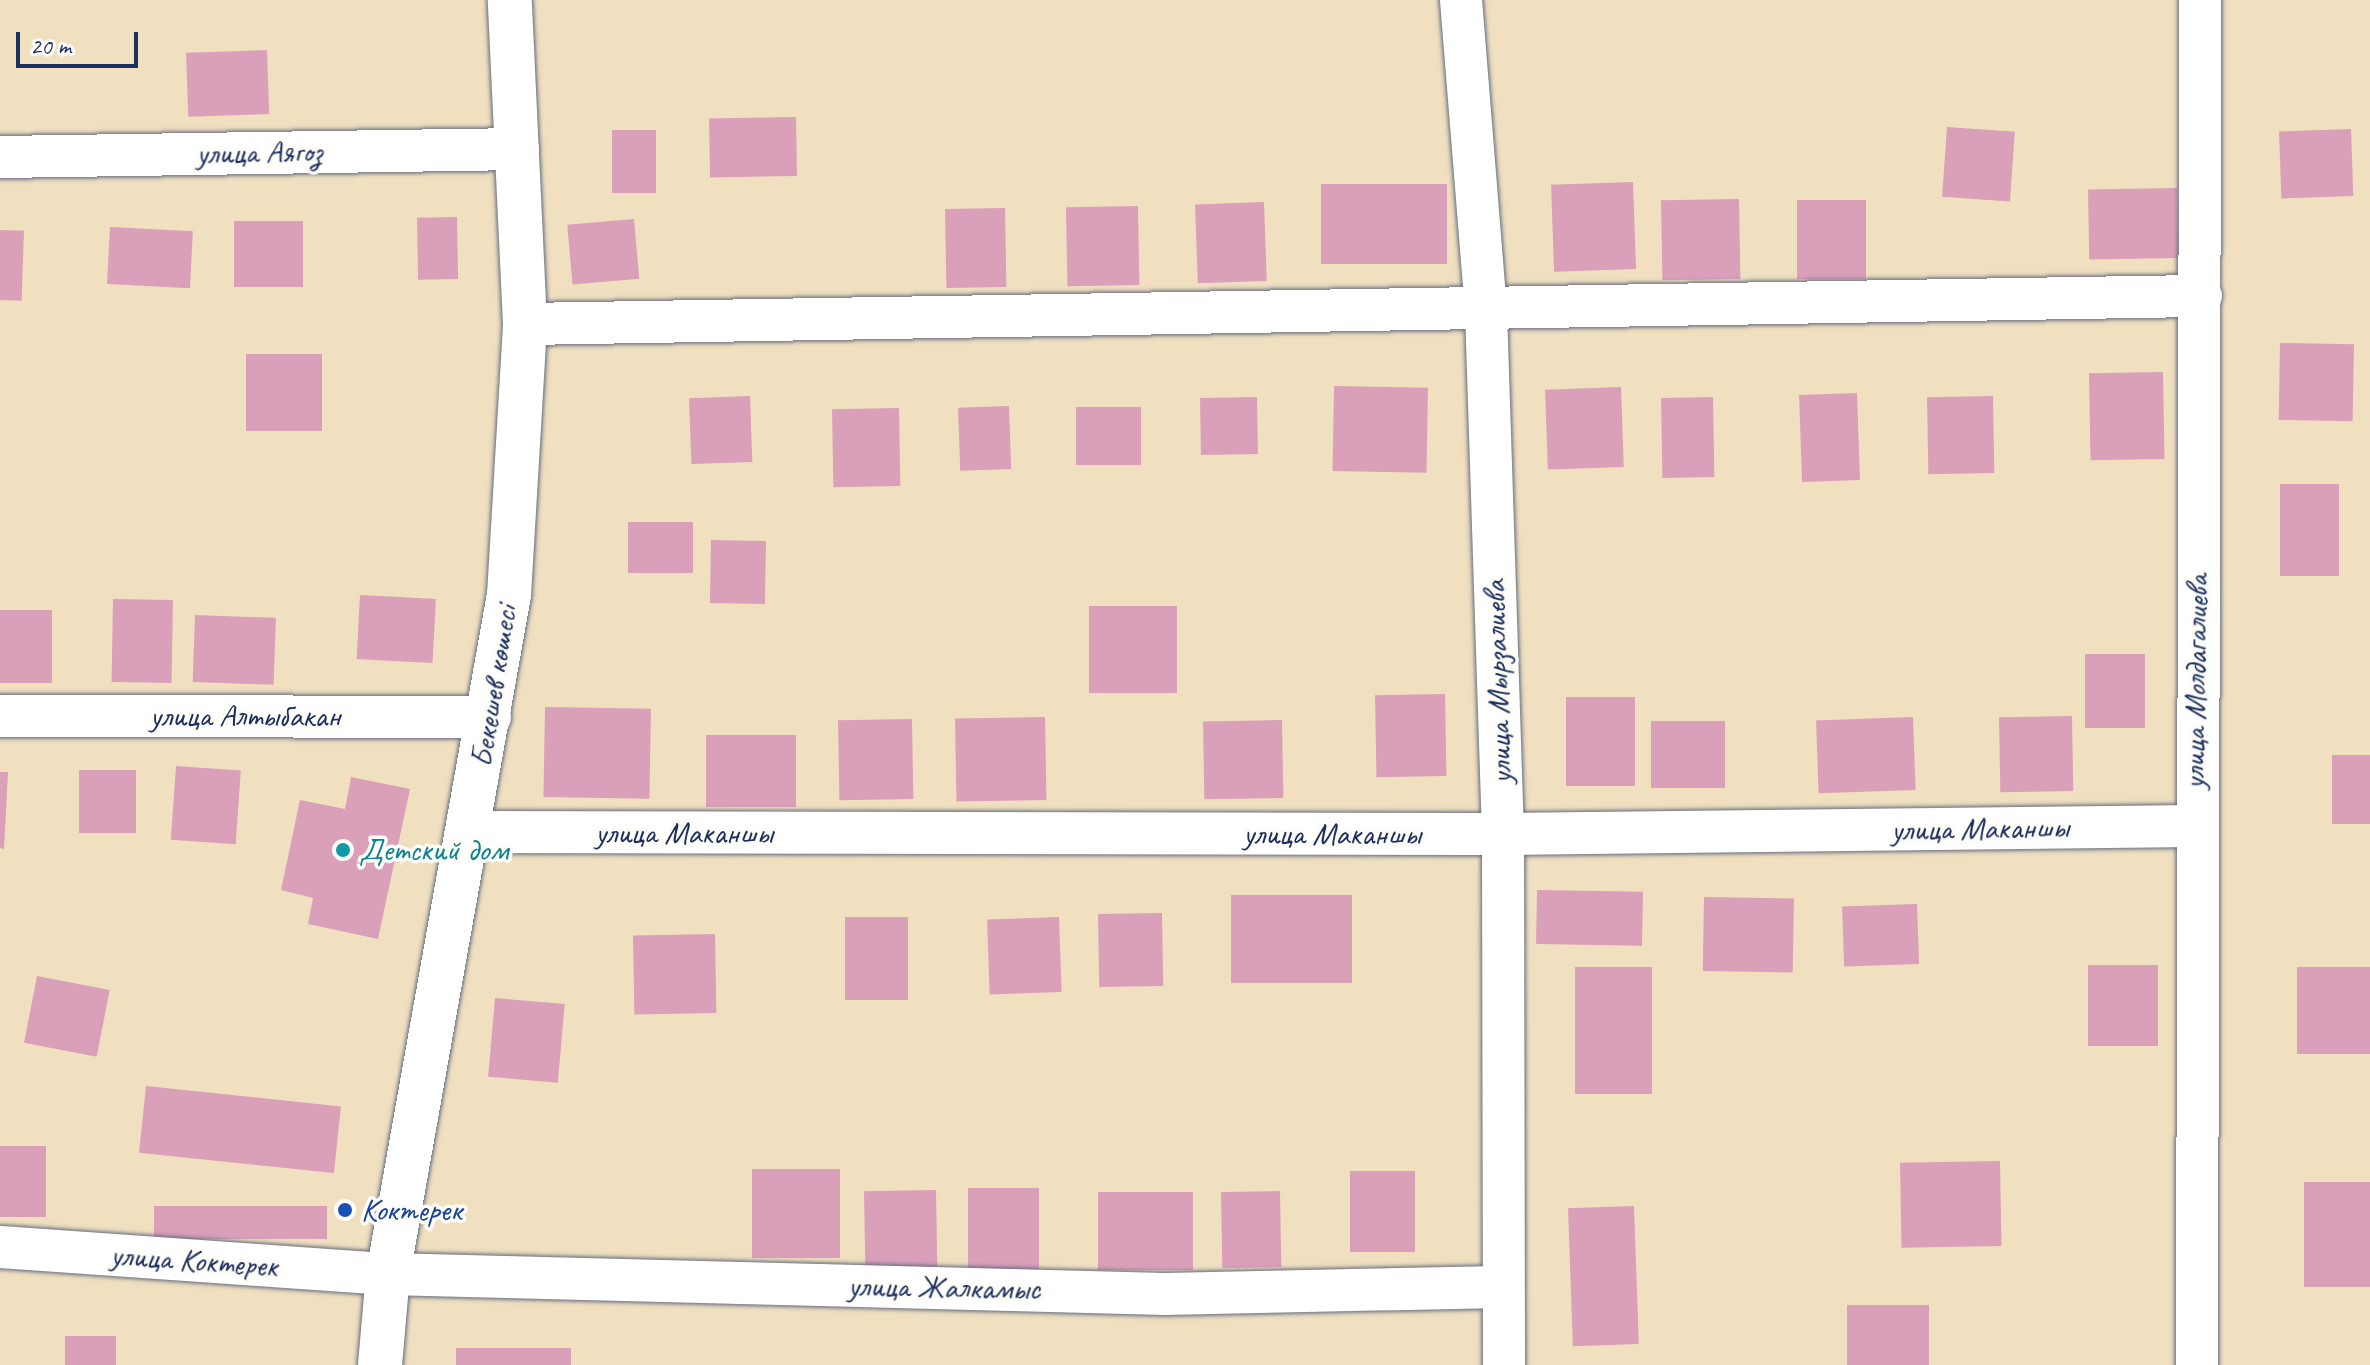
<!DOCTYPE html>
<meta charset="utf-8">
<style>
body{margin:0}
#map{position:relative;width:2370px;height:1365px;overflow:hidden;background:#f0e0c0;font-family:Caveat,sans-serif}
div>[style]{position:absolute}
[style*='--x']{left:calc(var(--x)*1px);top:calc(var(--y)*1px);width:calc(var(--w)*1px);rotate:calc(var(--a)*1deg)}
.building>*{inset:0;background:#da9fb9;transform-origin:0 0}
.roads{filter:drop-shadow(0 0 2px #666d80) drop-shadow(0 0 2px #666d80)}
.street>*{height:42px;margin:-21px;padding:0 21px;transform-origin:21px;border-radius:21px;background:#fff}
.secondary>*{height:44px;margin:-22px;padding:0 22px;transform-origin:22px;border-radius:22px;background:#fff}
.dots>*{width:22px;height:22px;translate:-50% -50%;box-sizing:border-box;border:4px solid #fdfcf7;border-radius:50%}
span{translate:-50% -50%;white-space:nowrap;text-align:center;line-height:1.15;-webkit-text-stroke:7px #fdfcf7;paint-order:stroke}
.street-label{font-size:32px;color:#1b2f5e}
.culture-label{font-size:32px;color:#0d838f}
.left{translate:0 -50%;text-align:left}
.transit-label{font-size:32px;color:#164399}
.scale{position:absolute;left:16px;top:32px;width:122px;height:36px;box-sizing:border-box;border:4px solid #1b2f5e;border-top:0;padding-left:10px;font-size:24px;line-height:28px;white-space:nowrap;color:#1b2f5e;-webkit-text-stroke:6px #fdfcf7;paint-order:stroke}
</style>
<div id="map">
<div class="building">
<div style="left:267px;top:50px;width:64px;height:81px;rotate:88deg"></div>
<div style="left:796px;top:117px;width:59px;height:87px;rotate:89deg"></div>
<div style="left:1947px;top:127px;width:68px;height:70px;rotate:4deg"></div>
<div style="left:2351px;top:129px;width:67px;height:72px;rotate:88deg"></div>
<div style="left:612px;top:130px;width:44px;height:63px"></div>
<div style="left:1633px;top:182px;width:87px;height:82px;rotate:88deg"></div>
<div style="left:1447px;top:184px;width:80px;height:126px;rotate:90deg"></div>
<div style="left:2177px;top:188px;width:70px;height:89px;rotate:89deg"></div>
<div style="left:1739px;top:199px;width:80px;height:78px;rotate:89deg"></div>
<div style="left:1797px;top:200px;width:69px;height:79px"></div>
<div style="left:1264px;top:202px;width:79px;height:69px;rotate:88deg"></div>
<div style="left:1138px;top:206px;width:79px;height:72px;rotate:89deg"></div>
<div style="left:1005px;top:208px;width:79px;height:60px;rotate:89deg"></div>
<div style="left:457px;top:217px;width:62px;height:40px;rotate:89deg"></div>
<div style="left:634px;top:219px;width:60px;height:67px;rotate:85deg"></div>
<div style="left:234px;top:221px;width:69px;height:66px"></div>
<div style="left:110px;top:227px;width:83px;height:57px;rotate:3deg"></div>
<div style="left:0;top:230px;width:24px;height:70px;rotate:2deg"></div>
<div style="left:2280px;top:343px;width:74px;height:77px;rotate:1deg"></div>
<div style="left:246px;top:354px;width:76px;height:77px"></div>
<div style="left:2163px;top:372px;width:87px;height:74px;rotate:89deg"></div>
<div style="left:1334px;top:386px;width:94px;height:85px;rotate:1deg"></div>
<div style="left:1621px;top:387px;width:80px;height:76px;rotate:88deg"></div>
<div style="left:1857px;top:393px;width:87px;height:58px;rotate:88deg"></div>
<div style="left:750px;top:396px;width:66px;height:61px;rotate:88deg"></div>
<div style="left:1993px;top:396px;width:77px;height:66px;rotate:89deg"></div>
<div style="left:1257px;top:397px;width:57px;height:57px;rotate:89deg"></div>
<div style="left:1713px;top:397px;width:80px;height:52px;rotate:89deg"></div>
<div style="left:1009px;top:406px;width:63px;height:51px;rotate:88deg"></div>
<div style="left:1141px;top:407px;width:58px;height:65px;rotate:90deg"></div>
<div style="left:899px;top:408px;width:78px;height:67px;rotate:89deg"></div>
<div style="left:2280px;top:484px;width:59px;height:92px"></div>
<div style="left:628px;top:522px;width:65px;height:51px"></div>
<div style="left:711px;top:540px;width:55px;height:63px;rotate:1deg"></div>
<div style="left:360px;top:595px;width:76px;height:64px;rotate:3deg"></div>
<div style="left:113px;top:599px;width:60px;height:83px;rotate:1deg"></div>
<div style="left:1089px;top:606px;width:88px;height:87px"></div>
<div style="left:0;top:610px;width:52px;height:73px"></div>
<div style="left:195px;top:615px;width:81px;height:67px;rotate:2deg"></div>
<div style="left:2085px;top:654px;width:60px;height:74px"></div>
<div style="left:1445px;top:694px;width:82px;height:70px;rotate:89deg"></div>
<div style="left:1566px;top:697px;width:69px;height:89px"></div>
<div style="left:545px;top:707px;width:106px;height:90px;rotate:1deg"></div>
<div style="left:2072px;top:716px;width:75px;height:73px;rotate:89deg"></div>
<div style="left:1045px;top:717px;width:83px;height:90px;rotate:89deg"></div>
<div style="left:1913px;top:717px;width:73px;height:97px;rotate:88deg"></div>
<div style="left:912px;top:719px;width:80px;height:74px;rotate:89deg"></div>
<div style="left:1282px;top:720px;width:78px;height:79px;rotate:89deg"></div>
<div style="left:1651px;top:721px;width:74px;height:67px"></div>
<div style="left:706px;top:735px;width:90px;height:72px"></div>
<div style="left:2332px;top:755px;width:38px;height:69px"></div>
<div style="left:176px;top:766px;width:65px;height:74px;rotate:4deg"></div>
<div style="left:79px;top:770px;width:57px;height:63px"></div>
<div style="clip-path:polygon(0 772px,8px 772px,4px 849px,0 848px)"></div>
<div style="clip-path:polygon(351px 777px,410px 789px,378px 939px,308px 924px,313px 898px,281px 890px,300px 800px,345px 809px)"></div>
<div style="left:1537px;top:890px;width:106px;height:54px;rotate:1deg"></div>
<div style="left:1352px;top:895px;width:88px;height:121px;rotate:90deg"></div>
<div style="left:1704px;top:897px;width:90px;height:74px;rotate:1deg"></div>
<div style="left:1917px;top:904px;width:60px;height:75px;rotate:88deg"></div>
<div style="left:1162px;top:913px;width:73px;height:64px;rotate:89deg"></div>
<div style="left:845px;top:917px;width:63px;height:83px"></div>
<div style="left:1059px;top:917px;width:75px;height:72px;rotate:88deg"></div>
<div style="left:715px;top:934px;width:79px;height:82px;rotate:89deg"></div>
<div style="left:2088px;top:965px;width:70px;height:81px"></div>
<div style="left:1652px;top:967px;width:127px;height:77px;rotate:90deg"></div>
<div style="left:2297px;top:967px;width:73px;height:87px"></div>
<div style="left:37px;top:976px;width:74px;height:68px;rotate:11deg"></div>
<div style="left:495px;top:998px;width:70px;height:79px;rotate:5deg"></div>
<div style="left:146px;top:1086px;width:196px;height:67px;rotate:6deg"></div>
<div style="left:0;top:1146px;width:46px;height:71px"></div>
<div style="left:2000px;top:1161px;width:85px;height:100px;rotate:89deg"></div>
<div style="left:752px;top:1169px;width:88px;height:89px"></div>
<div style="left:1350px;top:1171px;width:65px;height:81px"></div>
<div style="left:2370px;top:1182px;width:105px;height:66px;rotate:90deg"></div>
<div style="left:968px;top:1188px;width:71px;height:84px"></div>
<div style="left:936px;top:1190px;width:77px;height:72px;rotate:89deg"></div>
<div style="left:1280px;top:1191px;width:76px;height:59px;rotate:89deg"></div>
<div style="left:1193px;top:1192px;width:78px;height:95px;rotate:90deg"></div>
<div style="left:154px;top:1206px;width:173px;height:33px"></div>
<div style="left:1634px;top:1206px;width:138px;height:66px;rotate:88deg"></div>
<div style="left:1847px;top:1305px;width:82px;height:60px"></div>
<div style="left:65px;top:1336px;width:51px;height:29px"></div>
<div style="left:456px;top:1348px;width:115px;height:17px"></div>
</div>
<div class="roads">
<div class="street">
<div style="--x:1461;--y:0;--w:312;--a:85.4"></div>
<div style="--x:1486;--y:311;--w:523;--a:88.14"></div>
<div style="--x:1503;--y:834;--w:531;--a:89.89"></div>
<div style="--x:0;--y:157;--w:518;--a:-0.88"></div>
<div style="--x:525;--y:324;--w:1676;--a:-0.96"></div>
<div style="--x:0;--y:716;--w:490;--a:0.1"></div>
<div style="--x:469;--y:832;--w:1034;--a:0.11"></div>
<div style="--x:1503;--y:834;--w:692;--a:-0.66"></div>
<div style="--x:0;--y:1247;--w:389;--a:4"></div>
<div style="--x:388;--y:1274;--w:777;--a:1.47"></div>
<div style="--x:1165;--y:1294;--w:336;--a:-1.2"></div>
<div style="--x:2197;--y:1365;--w:1365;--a:-89.87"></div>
</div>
<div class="secondary">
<div style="--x:380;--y:1365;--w:91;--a:-85"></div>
<div style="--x:388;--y:1274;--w:690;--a:-79.9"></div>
<div style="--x:509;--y:595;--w:271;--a:-86.6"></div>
<div style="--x:525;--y:324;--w:324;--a:-92.7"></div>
</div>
</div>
<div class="dots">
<div style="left:343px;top:850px;background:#0f9aa8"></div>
<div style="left:345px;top:1210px;background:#1a4fb4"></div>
</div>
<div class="street-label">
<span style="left:259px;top:153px;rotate:-1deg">улица Аягоз</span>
<span style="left:1498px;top:682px;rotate:-92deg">улица Мырзалиева</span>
<span style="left:2196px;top:682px;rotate:-89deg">улица Молдагалиева</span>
<span style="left:494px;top:686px;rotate:-81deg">Бекешев көшесі</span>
<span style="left:245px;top:716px">улица Алтыбакан</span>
<span style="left:1980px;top:829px;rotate:-1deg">улица Маканшы</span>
<span style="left:684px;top:833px">улица Маканшы</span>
<span style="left:1332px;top:834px">улица Маканшы</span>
<span style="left:194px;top:1261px;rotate:4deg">улица Коктерек</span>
<span style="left:944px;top:1288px;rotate:1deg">улица Жалкамыс</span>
</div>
<div class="culture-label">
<span class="left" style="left:359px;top:850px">Детский дом</span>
</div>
<div class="transit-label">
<span class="left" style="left:361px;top:1210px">Коктерек</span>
</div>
<div class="scale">20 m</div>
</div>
